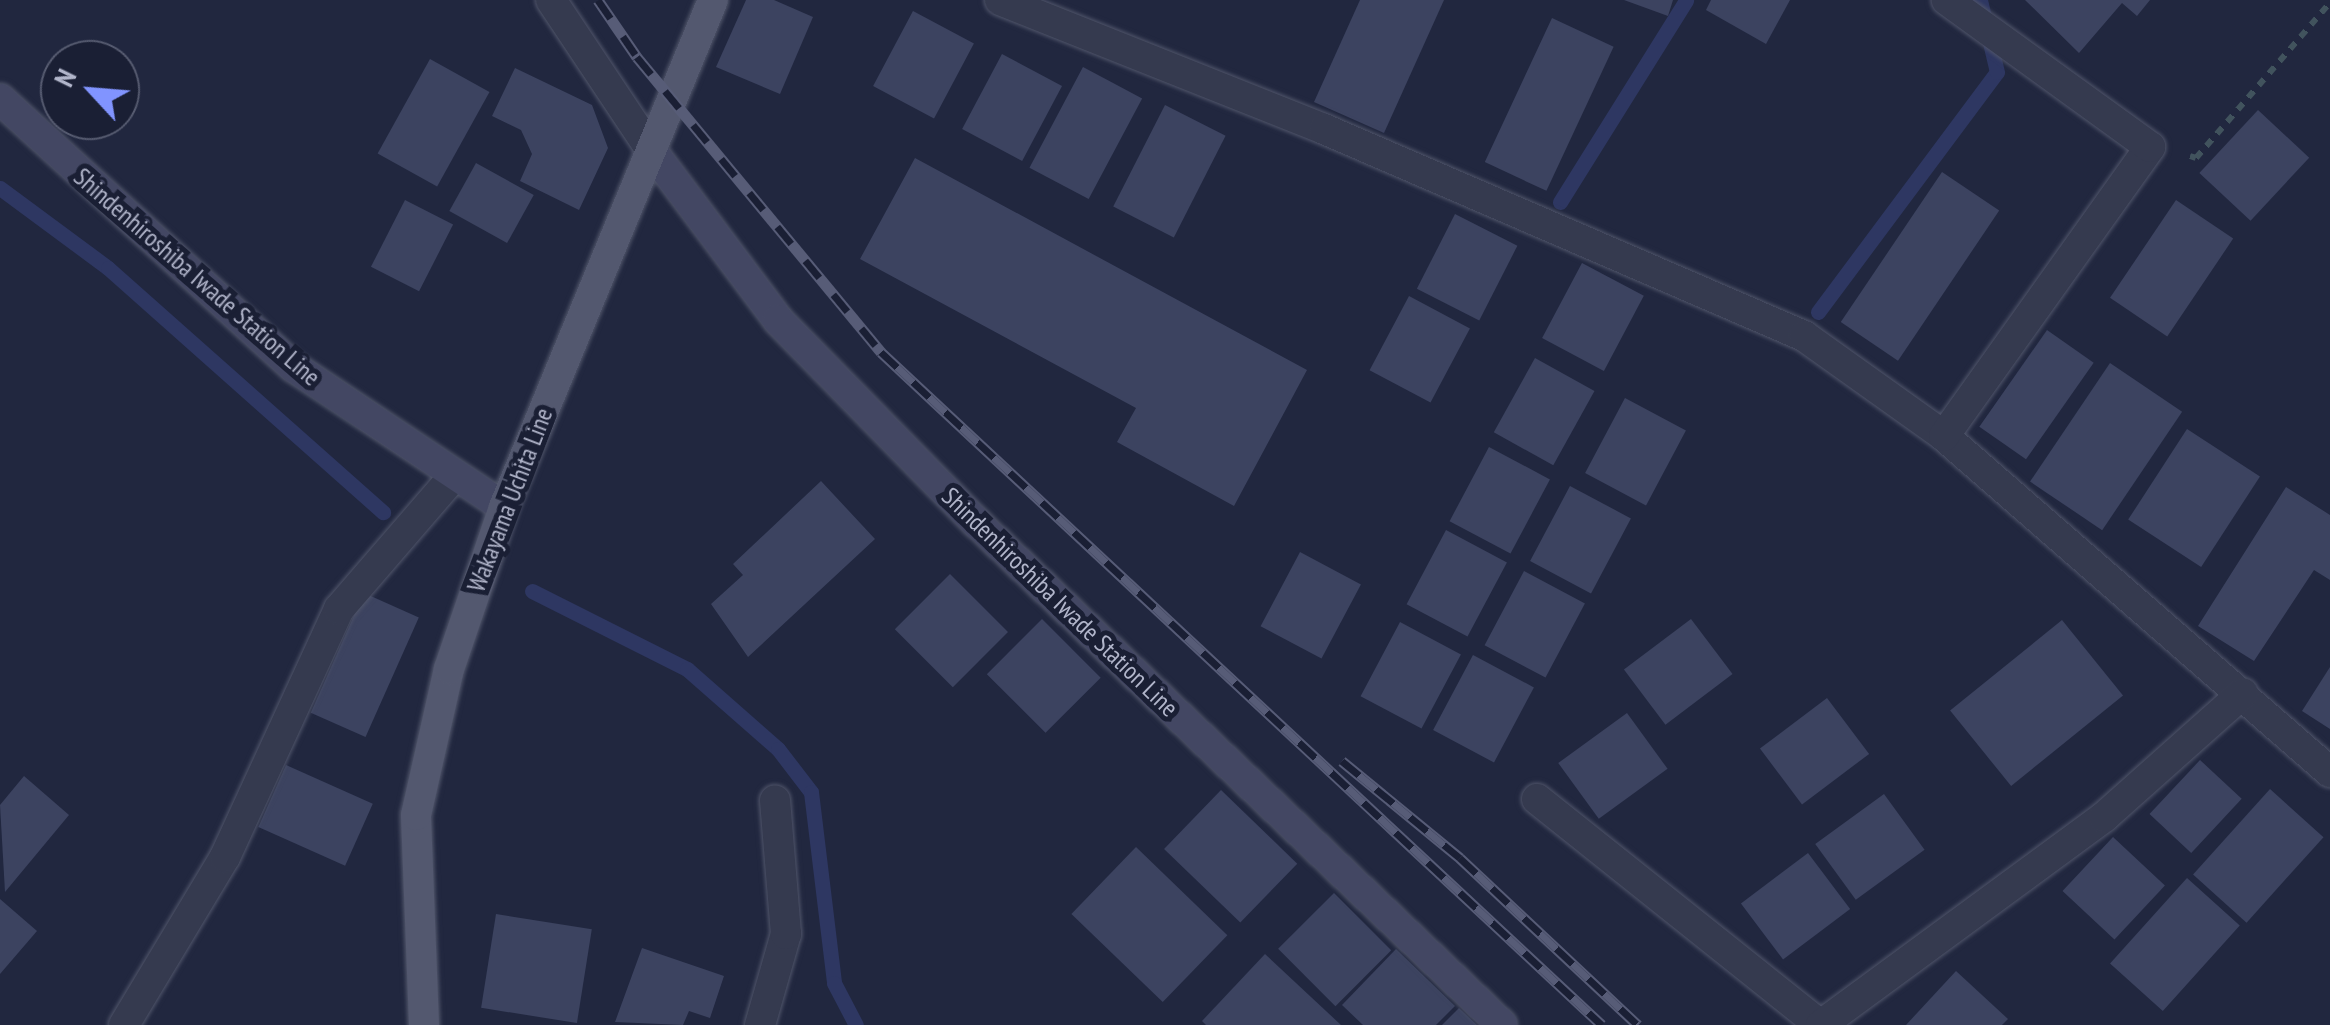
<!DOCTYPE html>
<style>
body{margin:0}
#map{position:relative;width:2330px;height:1025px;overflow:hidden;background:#21273f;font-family:"PT Sans Narrow",sans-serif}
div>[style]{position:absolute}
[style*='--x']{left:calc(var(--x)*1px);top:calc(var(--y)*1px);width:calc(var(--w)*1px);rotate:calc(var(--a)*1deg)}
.stream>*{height:15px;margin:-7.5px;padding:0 7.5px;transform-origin:7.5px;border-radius:7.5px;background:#2e3762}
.building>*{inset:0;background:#3c4360;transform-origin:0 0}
.path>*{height:6px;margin-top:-3px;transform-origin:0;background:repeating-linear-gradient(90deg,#41535d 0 8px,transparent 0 16px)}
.roads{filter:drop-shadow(0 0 2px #50556a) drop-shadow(0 0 2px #50556a)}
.minor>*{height:30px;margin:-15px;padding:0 15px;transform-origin:15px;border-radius:15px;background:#353a4f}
.secondary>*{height:30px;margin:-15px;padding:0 15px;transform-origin:15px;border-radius:15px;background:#434763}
.primary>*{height:30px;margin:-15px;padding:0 15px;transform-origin:15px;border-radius:15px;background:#53586f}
.rail>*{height:11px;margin-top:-5.5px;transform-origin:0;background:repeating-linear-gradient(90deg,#1a1f34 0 22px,#575c77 0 44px);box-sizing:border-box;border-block:2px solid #575c77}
span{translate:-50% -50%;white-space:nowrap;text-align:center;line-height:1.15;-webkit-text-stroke:10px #1a1f34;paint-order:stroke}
.street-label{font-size:25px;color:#b1b5ca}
.north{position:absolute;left:40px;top:40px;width:100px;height:100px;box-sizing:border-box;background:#1a1f34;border:2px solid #565b70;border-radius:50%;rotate:296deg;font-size:28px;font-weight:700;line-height:40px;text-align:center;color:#b1b5ca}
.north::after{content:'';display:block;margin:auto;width:35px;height:45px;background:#8194ff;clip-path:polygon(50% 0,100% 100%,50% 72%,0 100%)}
</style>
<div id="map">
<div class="stream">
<div style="--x:0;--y:188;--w:134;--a:36.5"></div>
<div style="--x:108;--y:268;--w:368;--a:41.6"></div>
<div style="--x:1560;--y:202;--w:238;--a:-58"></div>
<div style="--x:1818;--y:312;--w:299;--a:-53.3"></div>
<div style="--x:1997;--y:72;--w:74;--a:-103.3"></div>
<div style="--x:532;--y:591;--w:174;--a:26.7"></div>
<div style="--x:687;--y:669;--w:121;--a:41.3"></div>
<div style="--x:778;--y:749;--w:54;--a:52.5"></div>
<div style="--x:811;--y:792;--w:192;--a:83.1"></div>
<div style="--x:834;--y:983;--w:47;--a:62.4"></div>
</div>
<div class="building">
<div style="clip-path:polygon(746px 0,774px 0,813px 17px,780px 94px,716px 67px)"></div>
<div style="clip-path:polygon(1360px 0,1444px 0,1384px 133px,1314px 102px)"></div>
<div style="clip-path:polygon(1624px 0,1673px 0,1668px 16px)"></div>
<div style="clip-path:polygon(1711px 0,1790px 0,1766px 44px,1706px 10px)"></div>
<div style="clip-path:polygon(2025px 0,2150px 0,2137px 16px,2122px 3px,2079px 53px)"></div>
<div style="left:913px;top:11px;width:69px;height:85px;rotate:28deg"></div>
<div style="left:1552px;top:18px;width:68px;height:159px;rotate:25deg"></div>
<div style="left:1002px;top:54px;width:68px;height:85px;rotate:28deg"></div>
<div style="left:430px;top:59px;width:68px;height:108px;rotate:29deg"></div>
<div style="left:1083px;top:67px;width:67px;height:114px;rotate:28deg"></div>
<div style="clip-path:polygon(515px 68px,592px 105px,608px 148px,579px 210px,520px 181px,532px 154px,521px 130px,492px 116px)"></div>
<div style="left:1165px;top:105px;width:68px;height:114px;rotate:27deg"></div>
<div style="left:2258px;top:110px;width:70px;height:86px;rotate:43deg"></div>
<div style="clip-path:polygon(915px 158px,1307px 370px,1234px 506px,1117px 442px,1136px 408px,860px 259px)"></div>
<div style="left:476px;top:163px;width:66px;height:55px;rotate:29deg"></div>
<div style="left:1942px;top:172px;width:69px;height:181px;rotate:34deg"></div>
<div style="left:405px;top:200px;width:54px;height:75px;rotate:27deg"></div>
<div style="left:2176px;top:200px;width:69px;height:118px;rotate:34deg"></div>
<div style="left:1455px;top:214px;width:70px;height:84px;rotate:27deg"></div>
<div style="left:1582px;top:263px;width:70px;height:85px;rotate:28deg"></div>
<div style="left:1409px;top:296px;width:69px;height:84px;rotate:28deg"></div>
<div style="left:2047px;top:330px;width:57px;height:118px;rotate:35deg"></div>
<div style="left:1535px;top:358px;width:68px;height:85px;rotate:29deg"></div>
<div style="left:2110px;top:363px;width:87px;height:143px;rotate:34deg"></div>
<div style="left:1625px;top:398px;width:69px;height:85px;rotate:28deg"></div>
<div style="left:2187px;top:429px;width:87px;height:108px;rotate:33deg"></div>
<div style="left:1489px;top:447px;width:69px;height:84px;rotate:28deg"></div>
<div style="clip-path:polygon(821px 481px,875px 539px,748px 657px,711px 604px,743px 575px,733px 564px)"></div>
<div style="left:1570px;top:486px;width:69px;height:85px;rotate:28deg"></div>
<div style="clip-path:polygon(2286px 487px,2330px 515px,2330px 580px,2314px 570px,2254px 661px,2198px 626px)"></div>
<div style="left:1446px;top:530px;width:69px;height:84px;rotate:28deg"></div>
<div style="left:1300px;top:552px;width:69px;height:84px;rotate:28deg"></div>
<div style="left:1524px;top:571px;width:69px;height:84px;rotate:28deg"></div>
<div style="left:950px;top:574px;width:82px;height:78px;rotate:45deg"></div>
<div style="left:364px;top:593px;width:60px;height:131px;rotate:24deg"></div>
<div style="left:1042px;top:619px;width:83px;height:78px;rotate:45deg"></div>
<div style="left:1691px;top:619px;width:69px;height:84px;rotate:53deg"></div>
<div style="left:2062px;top:620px;width:97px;height:144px;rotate:51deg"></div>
<div style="left:1400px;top:622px;width:69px;height:84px;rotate:28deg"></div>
<div style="left:1473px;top:655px;width:69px;height:85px;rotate:28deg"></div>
<div style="clip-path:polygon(2330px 667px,2330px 729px,2302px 711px)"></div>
<div style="left:1827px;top:698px;width:70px;height:84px;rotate:53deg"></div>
<div style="left:1627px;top:713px;width:69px;height:85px;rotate:54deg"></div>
<div style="left:2200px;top:760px;width:57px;height:74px;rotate:43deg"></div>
<div style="left:286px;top:765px;width:95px;height:68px;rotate:24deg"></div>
<div style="clip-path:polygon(24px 776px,69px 815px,5px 892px,0 805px)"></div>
<div style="left:2270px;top:789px;width:72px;height:115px;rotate:42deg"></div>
<div style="left:1221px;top:790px;width:106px;height:82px;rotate:44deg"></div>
<div style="left:1884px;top:794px;width:69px;height:85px;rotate:54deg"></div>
<div style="left:2113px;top:837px;width:71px;height:74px;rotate:43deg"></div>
<div style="left:1136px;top:847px;width:127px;height:93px;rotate:44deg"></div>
<div style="left:1808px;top:853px;width:70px;height:84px;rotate:53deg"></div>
<div style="left:2187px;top:878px;width:71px;height:115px;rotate:42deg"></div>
<div style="left:1334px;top:893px;width:81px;height:79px;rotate:45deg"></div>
<div style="clip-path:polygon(0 899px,37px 931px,0 974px)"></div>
<div style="left:496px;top:914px;width:97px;height:95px;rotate:9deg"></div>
<div style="clip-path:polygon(642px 948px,724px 976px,710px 1018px,689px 1011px,683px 1025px,615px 1022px)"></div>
<div style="clip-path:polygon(1396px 949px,1455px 1006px,1436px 1025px,1363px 1025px,1342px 1005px)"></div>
<div style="clip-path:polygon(1265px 954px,1341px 1025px,1206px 1025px,1202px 1021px)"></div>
<div style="clip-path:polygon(1956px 971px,2008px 1019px,2002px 1025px,1906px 1025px)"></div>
<div style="clip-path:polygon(1459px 1008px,1477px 1025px,1442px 1025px)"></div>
</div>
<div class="path">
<div style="--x:2190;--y:156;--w:6;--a:18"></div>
<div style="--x:2196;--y:158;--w:205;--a:-49.2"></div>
</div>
<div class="roads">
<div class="minor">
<div style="--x:551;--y:0;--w:180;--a:56.3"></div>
<div style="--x:1000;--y:0;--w:349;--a:21.7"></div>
<div style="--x:1324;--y:129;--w:523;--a:23.33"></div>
<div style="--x:1804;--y:336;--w:172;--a:35.5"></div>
<div style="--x:1944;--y:436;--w:512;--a:41.04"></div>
<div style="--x:1944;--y:436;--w:355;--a:-54.5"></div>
<div style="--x:2150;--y:147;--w:251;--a:-144.1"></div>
<div style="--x:1537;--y:799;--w:362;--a:38.6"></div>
<div style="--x:124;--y:1025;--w:196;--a:-59"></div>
<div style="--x:225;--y:857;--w:273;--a:-65.3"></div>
<div style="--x:339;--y:609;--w:174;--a:-49.2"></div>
<div style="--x:760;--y:1025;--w:95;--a:-74.1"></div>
<div style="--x:786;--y:934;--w:134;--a:-94.7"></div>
<div style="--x:1821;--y:1025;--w:351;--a:-36.3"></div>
<div style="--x:2104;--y:817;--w:186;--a:-41.7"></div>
</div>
<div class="secondary">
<div style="--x:0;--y:99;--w:398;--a:42.4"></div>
<div style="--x:294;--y:367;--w:252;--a:33.7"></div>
<div style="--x:651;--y:150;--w:212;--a:53.2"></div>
<div style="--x:778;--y:320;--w:281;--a:45.6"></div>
<div style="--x:975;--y:521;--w:729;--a:43.72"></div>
</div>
<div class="primary">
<div style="--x:424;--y:1025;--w:210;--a:-92.2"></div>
<div style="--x:416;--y:815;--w:150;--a:-77.3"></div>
<div style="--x:449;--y:669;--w:171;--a:-71.2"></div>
<div style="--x:504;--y:507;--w:548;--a:-67.6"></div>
</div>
</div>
<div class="rail">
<div style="--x:598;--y:0;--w:69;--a:55.6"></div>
<div style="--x:637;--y:57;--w:383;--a:50.4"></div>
<div style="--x:881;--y:352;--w:986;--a:43.03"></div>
<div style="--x:1342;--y:761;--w:153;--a:39.4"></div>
<div style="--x:1460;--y:858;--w:244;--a:43.2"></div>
</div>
<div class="street-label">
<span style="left:197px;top:277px;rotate:41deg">Shindenhiroshiba Iwade Station Line</span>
<span style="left:510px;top:500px;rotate:-69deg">Wakayama Uchita Line</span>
<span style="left:1060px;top:602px;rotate:44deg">Shindenhiroshiba Iwade Station Line</span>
</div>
<div class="north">N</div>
</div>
